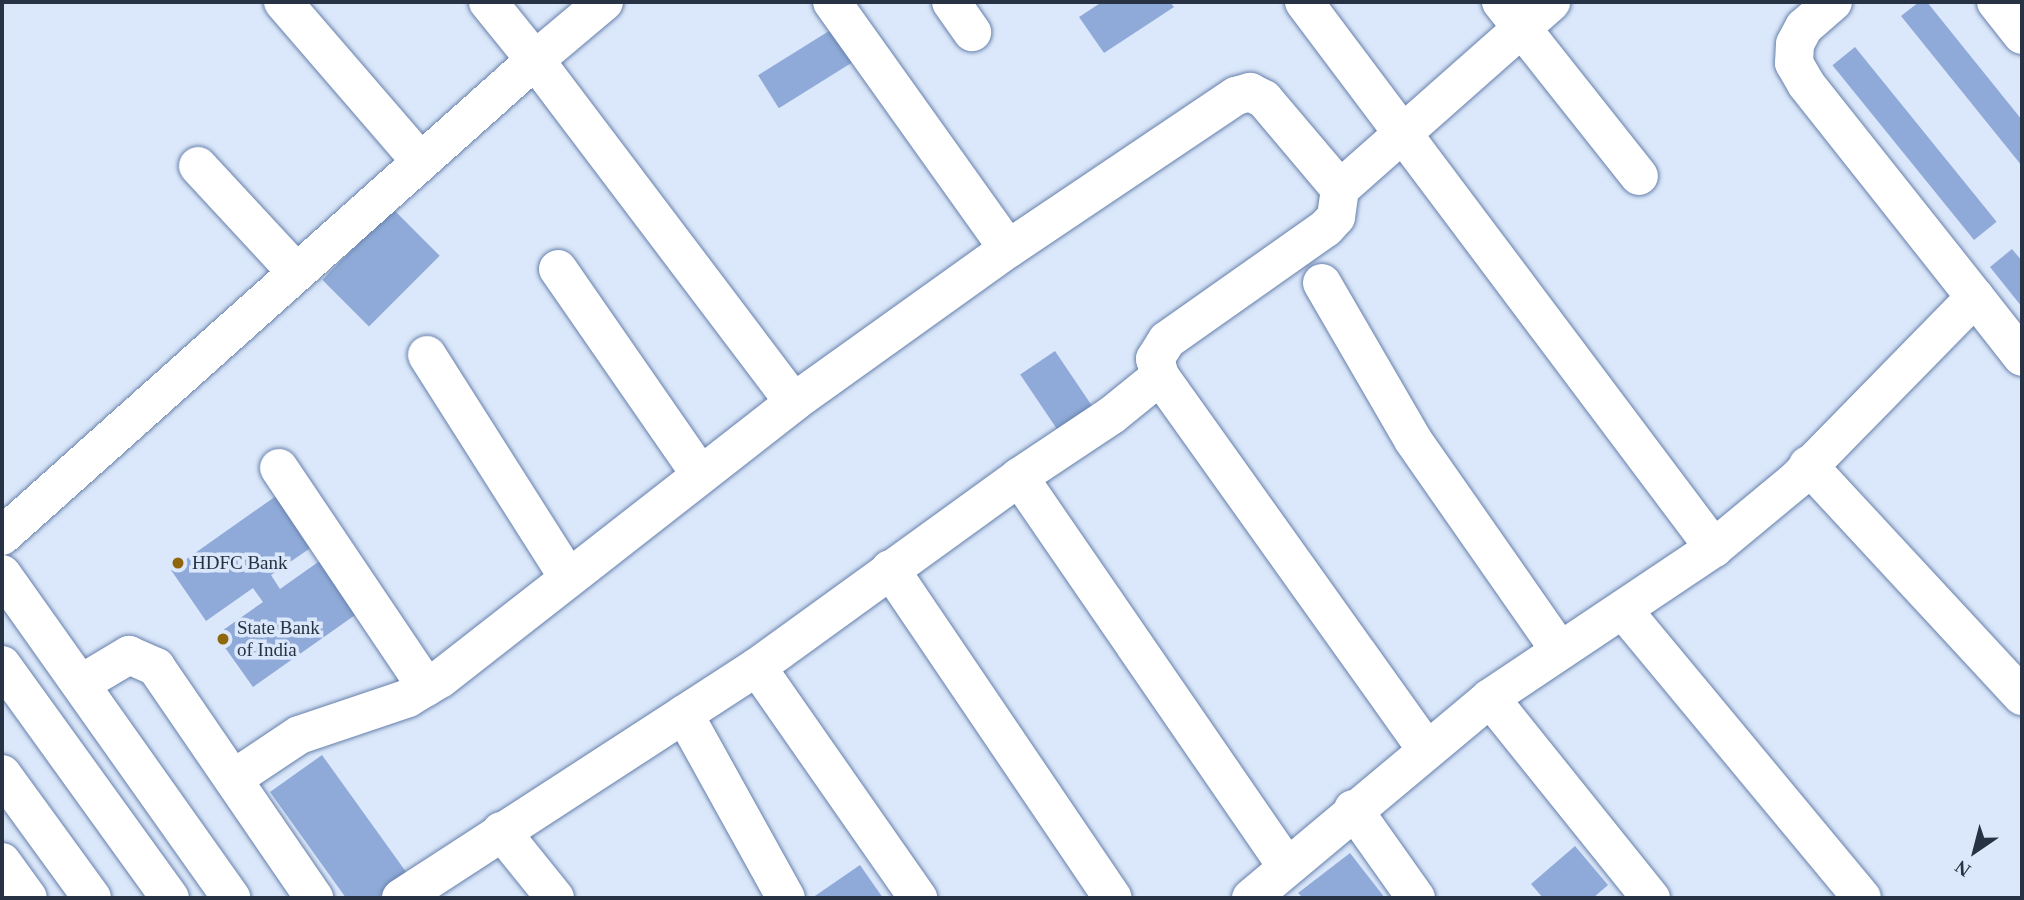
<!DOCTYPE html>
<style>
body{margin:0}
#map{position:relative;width:2024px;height:900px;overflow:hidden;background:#dbe7fa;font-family:Georgia,serif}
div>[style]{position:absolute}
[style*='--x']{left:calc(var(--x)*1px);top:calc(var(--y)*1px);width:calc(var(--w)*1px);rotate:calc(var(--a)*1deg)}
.building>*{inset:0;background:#8faad8;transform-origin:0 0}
.roads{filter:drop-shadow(0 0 2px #6680ab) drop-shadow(0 0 2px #6680ab)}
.minor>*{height:38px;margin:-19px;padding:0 19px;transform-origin:19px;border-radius:19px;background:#fff}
.major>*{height:38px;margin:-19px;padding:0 19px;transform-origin:19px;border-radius:19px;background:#fff}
.dots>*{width:19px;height:19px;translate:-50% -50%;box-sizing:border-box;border:4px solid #dbe7fa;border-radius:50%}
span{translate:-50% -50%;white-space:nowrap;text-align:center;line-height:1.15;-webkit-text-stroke:7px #dbe7fa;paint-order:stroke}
.poi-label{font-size:19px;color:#273244}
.left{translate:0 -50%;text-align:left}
.frame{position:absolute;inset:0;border:4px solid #273244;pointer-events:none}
.north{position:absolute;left:1940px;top:816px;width:70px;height:70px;-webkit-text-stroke:5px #dbe7fa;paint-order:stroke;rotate:215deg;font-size:19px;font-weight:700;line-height:28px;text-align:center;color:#273244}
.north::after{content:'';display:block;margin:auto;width:24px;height:32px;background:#273244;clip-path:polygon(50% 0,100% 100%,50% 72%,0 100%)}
</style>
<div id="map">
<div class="building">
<div style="clip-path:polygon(1102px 2px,1170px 2px,1174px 7px,1104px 53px,1079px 17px)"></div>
<div style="clip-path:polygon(1919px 2px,1927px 2px,2022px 120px,2022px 166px,1901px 16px)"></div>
<div style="left:837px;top:26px;width:39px;height:93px;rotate:58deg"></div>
<div style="left:1855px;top:47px;width:225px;height:29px;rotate:51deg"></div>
<div style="left:393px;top:209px;width:66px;height:100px;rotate:45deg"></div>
<div style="clip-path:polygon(2012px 249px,2022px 261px,2022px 307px,1990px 267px)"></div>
<div style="left:1055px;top:351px;width:76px;height:42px;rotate:56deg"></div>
<div style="clip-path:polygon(276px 496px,312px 547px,271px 575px,280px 589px,321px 560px,358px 613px,253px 687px,216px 635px,263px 602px,253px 588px,206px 621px,171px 570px)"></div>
<div style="clip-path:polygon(322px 755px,409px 876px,377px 898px,346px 898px,270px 792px)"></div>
<div style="clip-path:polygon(1575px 846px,1608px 885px,1593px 898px,1543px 898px,1531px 884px)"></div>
<div style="clip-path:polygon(1350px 853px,1385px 898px,1303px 898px,1298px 893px)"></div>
<div style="clip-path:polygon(860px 865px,883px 898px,812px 898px)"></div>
</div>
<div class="roads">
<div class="minor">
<div style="--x:283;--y:2;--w:211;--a:49.2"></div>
<div style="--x:604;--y:2;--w:90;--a:140"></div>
<div style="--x:535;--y:60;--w:429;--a:52.9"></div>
<div style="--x:794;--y:402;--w:263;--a:-35.6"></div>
<div style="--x:1008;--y:249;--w:275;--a:-33.9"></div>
<div style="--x:1236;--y:96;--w:15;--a:-16"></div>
<div style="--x:1250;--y:92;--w:16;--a:27"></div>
<div style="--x:1264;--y:99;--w:118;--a:49.8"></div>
<div style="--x:832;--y:2;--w:303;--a:54.5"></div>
<div style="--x:951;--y:2;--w:37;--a:55"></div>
<div style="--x:1304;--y:2;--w:683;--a:53.1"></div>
<div style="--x:1501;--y:2;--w:222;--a:51.6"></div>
<div style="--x:1833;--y:2;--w:38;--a:139"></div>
<div style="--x:1804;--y:27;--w:19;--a:118"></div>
<div style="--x:1795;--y:44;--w:19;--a:93"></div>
<div style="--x:1794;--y:63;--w:24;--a:60"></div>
<div style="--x:1806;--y:84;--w:272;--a:51.6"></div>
<div style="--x:1996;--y:2;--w:42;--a:51.8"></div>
<div style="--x:198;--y:166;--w:144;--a:47.2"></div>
<div style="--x:558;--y:269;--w:249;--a:55.3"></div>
<div style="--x:1322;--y:283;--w:181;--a:59.9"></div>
<div style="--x:1413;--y:440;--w:257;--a:55.1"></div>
<div style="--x:427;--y:355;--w:263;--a:57.6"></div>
<div style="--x:1160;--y:376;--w:458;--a:54.5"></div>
<div style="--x:1808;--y:465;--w:315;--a:47.2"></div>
<div style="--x:279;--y:468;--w:264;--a:56.1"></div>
<div style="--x:1019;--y:477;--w:473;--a:55.5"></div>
<div style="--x:2;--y:536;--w:715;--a:-41.77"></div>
<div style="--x:535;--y:60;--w:75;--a:-129"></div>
<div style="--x:890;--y:569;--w:397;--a:55.9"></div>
<div style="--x:2;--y:574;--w:397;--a:54.7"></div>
<div style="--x:1623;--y:610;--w:374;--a:50.3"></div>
<div style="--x:757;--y:667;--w:282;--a:55.1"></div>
<div style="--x:82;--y:683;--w:55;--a:-30.8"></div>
<div style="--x:129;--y:655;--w:30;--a:24"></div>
<div style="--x:156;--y:667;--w:280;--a:55.6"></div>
<div style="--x:1490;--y:698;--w:270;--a:-33.8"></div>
<div style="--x:1714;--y:548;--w:107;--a:-39.7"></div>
<div style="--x:1796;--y:480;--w:256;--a:-45.6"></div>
<div style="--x:1975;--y:297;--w:76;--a:51.9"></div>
<div style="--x:684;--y:714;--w:210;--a:61"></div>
<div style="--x:233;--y:779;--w:79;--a:-33.7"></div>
<div style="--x:299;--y:735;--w:115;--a:-18.7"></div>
<div style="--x:408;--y:698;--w:37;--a:-31"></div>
<div style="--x:440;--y:679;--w:449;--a:-38"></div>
<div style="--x:1353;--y:809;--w:109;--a:54.7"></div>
<div style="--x:501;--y:831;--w:86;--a:51.1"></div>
<div style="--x:2;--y:862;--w:44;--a:54.2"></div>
<div style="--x:401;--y:898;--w:424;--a:-33"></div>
<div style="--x:757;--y:667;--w:324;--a:-35.9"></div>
<div style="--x:1019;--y:477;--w:112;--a:-33.7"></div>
<div style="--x:1112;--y:415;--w:62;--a:-39.1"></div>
<div style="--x:1160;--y:376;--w:18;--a:-106"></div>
<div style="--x:1155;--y:359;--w:22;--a:-58"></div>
<div style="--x:1167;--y:340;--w:194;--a:-35.2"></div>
<div style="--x:1326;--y:228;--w:15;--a:-48"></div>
<div style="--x:1336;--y:217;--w:28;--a:-82"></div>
<div style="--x:1340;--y:189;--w:282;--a:-41.5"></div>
<div style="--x:1251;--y:898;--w:312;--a:-39.9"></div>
<div style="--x:1490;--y:698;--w:257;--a:51.2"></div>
</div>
<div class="major">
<div style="--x:2;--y:665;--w:287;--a:54.2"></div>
<div style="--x:2;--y:774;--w:153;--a:54"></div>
</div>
</div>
<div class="dots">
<div style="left:178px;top:563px;background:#8f670d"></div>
<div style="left:223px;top:639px;background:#8f670d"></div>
</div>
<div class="poi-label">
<span class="left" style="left:192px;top:563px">HDFC Bank</span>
<span class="left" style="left:237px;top:639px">State Bank<br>of India</span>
</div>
<div class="frame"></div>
<div class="north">N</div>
</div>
